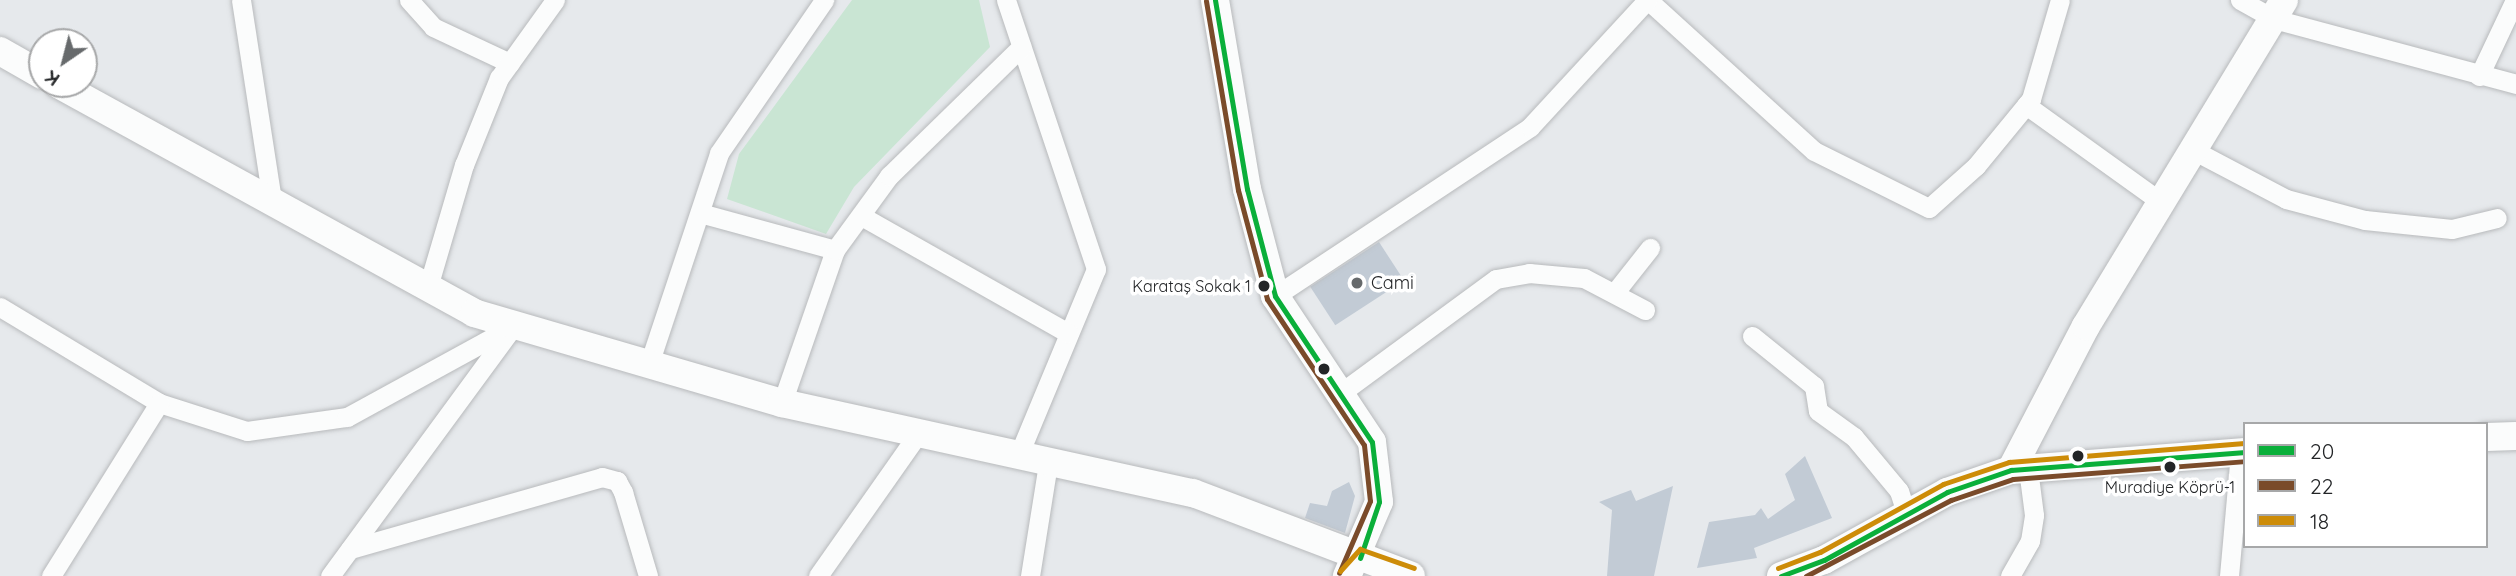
<!DOCTYPE html>
<meta charset="utf-8">
<style>
body{margin:0}
#map{position:relative;width:2516px;height:576px;overflow:hidden;background:#e6e9ec;font-family:Quicksand,sans-serif}
div>[style]{position:absolute}
[style*='--x']{left:calc(var(--x)*1px);top:calc(var(--y)*1px);width:calc(var(--w)*1px);rotate:calc(var(--a)*1deg)}
.green>*{inset:0;background:#c9e5d3}
.building>*{inset:0;background:#c2cbd5;transform-origin:0 0}
.roads{filter:drop-shadow(0 0 2px #b8babc) drop-shadow(0 0 2px #b8babc)}
.street>*{height:19px;margin:-9.5px;padding:0 9.5px;transform-origin:9.5px;border-radius:9.5px;background:#fbfcfc}
.secondary>*{height:28px;margin:-14px;padding:0 14px;transform-origin:14px;border-radius:14px;background:#fbfcfc}
.bus-1>*{height:5px;margin:-2.5px;padding:0 2.5px;transform-origin:2.5px;border-radius:2.5px;background:#0aaf3a}
.bus-2>*{height:5px;margin:-2.5px;padding:0 2.5px;transform-origin:2.5px;border-radius:2.5px;background:#7a4b2a}
.bus-3>*{height:5px;margin:-2.5px;padding:0 2.5px;transform-origin:2.5px;border-radius:2.5px;background:#cd8c08}
.dots>*{width:19px;height:19px;translate:-50% -50%;box-sizing:border-box;border:4px solid #fff;border-radius:50%}
span{translate:-50% -50%;white-space:nowrap;text-align:center;line-height:1.15;-webkit-text-stroke:7px #fff;paint-order:stroke}
.bus-label{font-size:16px;color:#232527}
.right{translate:-100% -50%;text-align:right}
.poi-label{font-size:18px;color:#232527}
.left{translate:0 -50%;text-align:left}
.legend{position:absolute;left:2243px;top:422px;width:245px;height:126px;box-sizing:border-box;background:#fff;border:2px solid #a7a8a9;margin:0;padding:9px 12px;list-style:none;font-size:21px;color:#232527}
.legend li{display:flex;align-items:center;gap:14px;height:35px}
.legend b{width:35px;border:2px solid #a7a8a9}
.north{position:absolute;left:28px;top:28px;width:70px;height:70px;box-sizing:border-box;background:#fff;border:2px solid #a7a8a9;border-radius:50%;rotate:215deg;font-size:19px;font-weight:700;line-height:28px;text-align:center;color:#232527}
.north::after{content:'';display:block;margin:auto;width:24px;height:32px;background:#676a6c;clip-path:polygon(50% 0,100% 100%,50% 72%,0 100%)}
</style>
<div id="map">
<div class="green">
<div style="clip-path:polygon(852px 0,979px 0,990px 47px,854px 187px,826px 234px,727px 199px,739px 154px)"></div>
</div>
<div class="building">
<div style="left:1379px;top:242px;width:46px;height:82px;rotate:57deg"></div>
<div style="clip-path:polygon(1805px 456px,1832px 518px,1754px 548px,1757px 558px,1697px 568px,1709px 522px,1755px 515px,1761px 508px,1768px 519px,1795px 500px,1785px 474px)"></div>
<div style="clip-path:polygon(1349px 482px,1355px 496px,1345px 533px,1305px 518px,1310px 503px,1327px 506px,1332px 491px)"></div>
<div style="clip-path:polygon(1673px 486px,1654px 576px,1607px 576px,1612px 510px,1599px 502px,1631px 490px,1636px 501px)"></div>
</div>
<div class="roads">
<div class="street">
<div style="--x:241;--y:0;--w:203;--a:81.2"></div>
<div style="--x:409;--y:0;--w:36;--a:48"></div>
<div style="--x:433;--y:27;--w:85;--a:25.1"></div>
<div style="--x:1006;--y:0;--w:284;--a:71.5"></div>
<div style="--x:1096;--y:269;--w:198;--a:112.6"></div>
<div style="--x:1648;--y:0;--w:224;--a:42.3"></div>
<div style="--x:1814;--y:151;--w:128;--a:26.4"></div>
<div style="--x:1929;--y:208;--w:63;--a:-41.8"></div>
<div style="--x:1976;--y:166;--w:87;--a:-50.6"></div>
<div style="--x:2031;--y:99;--w:103;--a:-73.7"></div>
<div style="--x:2240;--y:0;--w:39;--a:29"></div>
<div style="--x:2274;--y:19;--w:251;--a:15"></div>
<div style="--x:2479;--y:76;--w:84;--a:-64.7"></div>
<div style="--x:2026;--y:105;--w:166;--a:35.7"></div>
<div style="--x:2193;--y:150;--w:105;--a:27.8"></div>
<div style="--x:2286;--y:199;--w:82;--a:14.9"></div>
<div style="--x:2365;--y:220;--w:87;--a:5.9"></div>
<div style="--x:2452;--y:229;--w:46;--a:-13.7"></div>
<div style="--x:700;--y:213;--w:140;--a:15.3"></div>
<div style="--x:863;--y:217;--w:236;--a:29.5"></div>
<div style="--x:428;--y:287;--w:127;--a:-73.6"></div>
<div style="--x:464;--y:165;--w:94;--a:-68.1"></div>
<div style="--x:499;--y:78;--w:96;--a:-54.3"></div>
<div style="--x:1616;--y:291;--w:55;--a:-51.7"></div>
<div style="--x:1275;--y:296;--w:306;--a:-33.5"></div>
<div style="--x:1530;--y:127;--w:173;--a:-47.3"></div>
<div style="--x:0;--y:307;--w:186;--a:31.1"></div>
<div style="--x:159;--y:403;--w:92;--a:17.7"></div>
<div style="--x:247;--y:431;--w:101;--a:-8"></div>
<div style="--x:347;--y:417;--w:192;--a:-28.7"></div>
<div style="--x:1752;--y:336;--w:80;--a:38.9"></div>
<div style="--x:1814;--y:386;--w:25;--a:81"></div>
<div style="--x:1818;--y:411;--w:44;--a:35.8"></div>
<div style="--x:1854;--y:437;--w:70;--a:50.2"></div>
<div style="--x:1899;--y:491;--w:25;--a:72"></div>
<div style="--x:649;--y:364;--w:222;--a:-71.6"></div>
<div style="--x:719;--y:153;--w:186;--a:-55.5"></div>
<div style="--x:1342;--y:392;--w:191;--a:-36.3"></div>
<div style="--x:1496;--y:279;--w:34;--a:-10"></div>
<div style="--x:1529;--y:273;--w:55;--a:5.2"></div>
<div style="--x:1584;--y:278;--w:69;--a:27.7"></div>
<div style="--x:782;--y:403;--w:162;--a:-70.9"></div>
<div style="--x:835;--y:250;--w:92;--a:-53.9"></div>
<div style="--x:889;--y:176;--w:185;--a:-44.3"></div>
<div style="--x:350;--y:549;--w:262;--a:-15.9"></div>
<div style="--x:602;--y:477;--w:16;--a:15"></div>
<div style="--x:617;--y:481;--w:13;--a:61"></div>
<div style="--x:623;--y:492;--w:88;--a:73.4"></div>
<div style="--x:51;--y:576;--w:204;--a:-58"></div>
<div style="--x:330;--y:576;--w:304;--a:-53.7"></div>
<div style="--x:818;--y:576;--w:177;--a:-54.9"></div>
<div style="--x:1030;--y:576;--w:120;--a:-80.9"></div>
<div style="--x:2010;--y:576;--w:40;--a:-60.3"></div>
<div style="--x:2030;--y:541;--w:26;--a:-81"></div>
<div style="--x:2034;--y:515;--w:46;--a:-97.4"></div>
<div style="--x:2229;--y:576;--w:123;--a:-84.9"></div>
</div>
<div class="secondary">
<div style="--x:1215;--y:0;--w:192;--a:80.4"></div>
<div style="--x:1247;--y:189;--w:111;--a:75.3"></div>
<div style="--x:1275;--y:296;--w:175;--a:56.4"></div>
<div style="--x:1372;--y:442;--w:60;--a:83.3"></div>
<div style="--x:1379;--y:502;--w:81;--a:113.4"></div>
<div style="--x:0;--y:51;--w:48;--a:29.7"></div>
<div style="--x:58;--y:84;--w:475;--a:28.8"></div>
<div style="--x:474;--y:313;--w:321;--a:16.3"></div>
<div style="--x:782;--y:403;--w:421;--a:12.4"></div>
<div style="--x:1193;--y:493;--w:233;--a:20.8"></div>
<div style="--x:2486;--y:437;--w:30;--a:-2"></div>
<div style="--x:2011;--y:470;--w:162;--a:-62.5"></div>
<div style="--x:2086;--y:326;--w:381;--a:-58.7"></div>
<div style="--x:1781;--y:576;--w:46;--a:-20.4"></div>
<div style="--x:1824;--y:560;--w:141;--a:-28.9"></div>
<div style="--x:1947;--y:492;--w:68;--a:-19"></div>
<div style="--x:2011;--y:470;--w:235;--a:-4.4"></div>
</div>
</div>
<div class="bus-1">
<div style="--x:1215;--y:0;--w:192;--a:80.4"></div>
<div style="--x:1247;--y:189;--w:111;--a:75.3"></div>
<div style="--x:1275;--y:296;--w:175;--a:56.4"></div>
<div style="--x:1372;--y:442;--w:60;--a:83.3"></div>
<div style="--x:1379;--y:502;--w:59;--a:108.7"></div>
<div style="--x:1781;--y:576;--w:46;--a:-20.4"></div>
<div style="--x:1824;--y:560;--w:141;--a:-28.9"></div>
<div style="--x:1947;--y:492;--w:68;--a:-19"></div>
<div style="--x:2011;--y:470;--w:235;--a:-4.4"></div>
</div>
<div class="bus-2">
<div style="--x:1206;--y:1;--w:192;--a:80.4"></div>
<div style="--x:1238;--y:190;--w:113;--a:75.1"></div>
<div style="--x:1267;--y:299;--w:175;--a:56.4"></div>
<div style="--x:1364;--y:445;--w:56;--a:83.9"></div>
<div style="--x:1370;--y:501;--w:78;--a:113.3"></div>
<div style="--x:1806;--y:576;--w:164;--a:-27.7"></div>
<div style="--x:1951;--y:500;--w:65;--a:-18.7"></div>
<div style="--x:2013;--y:479;--w:233;--a:-4.4"></div>
</div>
<div class="bus-3">
<div style="--x:1778;--y:568;--w:45;--a:-20.9"></div>
<div style="--x:1820;--y:552;--w:141;--a:-28.9"></div>
<div style="--x:1943;--y:484;--w:70;--a:-18.4"></div>
<div style="--x:2009;--y:462;--w:236;--a:-4.6"></div>
<div style="--x:1340;--y:571;--w:30;--a:-48"></div>
<div style="--x:1360;--y:549;--w:57;--a:19.4"></div>
</div>
<div class="dots">
<div style="left:1357px;top:283px;background:#676a6c"></div>
<div style="left:1264px;top:286px;background:#232527"></div>
<div style="left:1324px;top:369px;background:#232527"></div>
<div style="left:2078px;top:456px;background:#232527"></div>
<div style="left:2170px;top:467px;background:#232527"></div>
</div>
<div class="bus-label">
<span class="right" style="left:1251px;top:286px">Karataş Sokak 1</span>
<span style="left:2170px;top:487px">Muradiye Köprü-1</span>
</div>
<div class="poi-label">
<span class="left" style="left:1371px;top:283px">Cami</span>
</div>
<ul class="legend">
<li><b style="height:9px;background:#0aaf3a"></b>20</li>
<li><b style="height:9px;background:#7a4b2a"></b>22</li>
<li><b style="height:9px;background:#cd8c08"></b>18</li>
</ul>
<div class="north">K</div>
</div>
